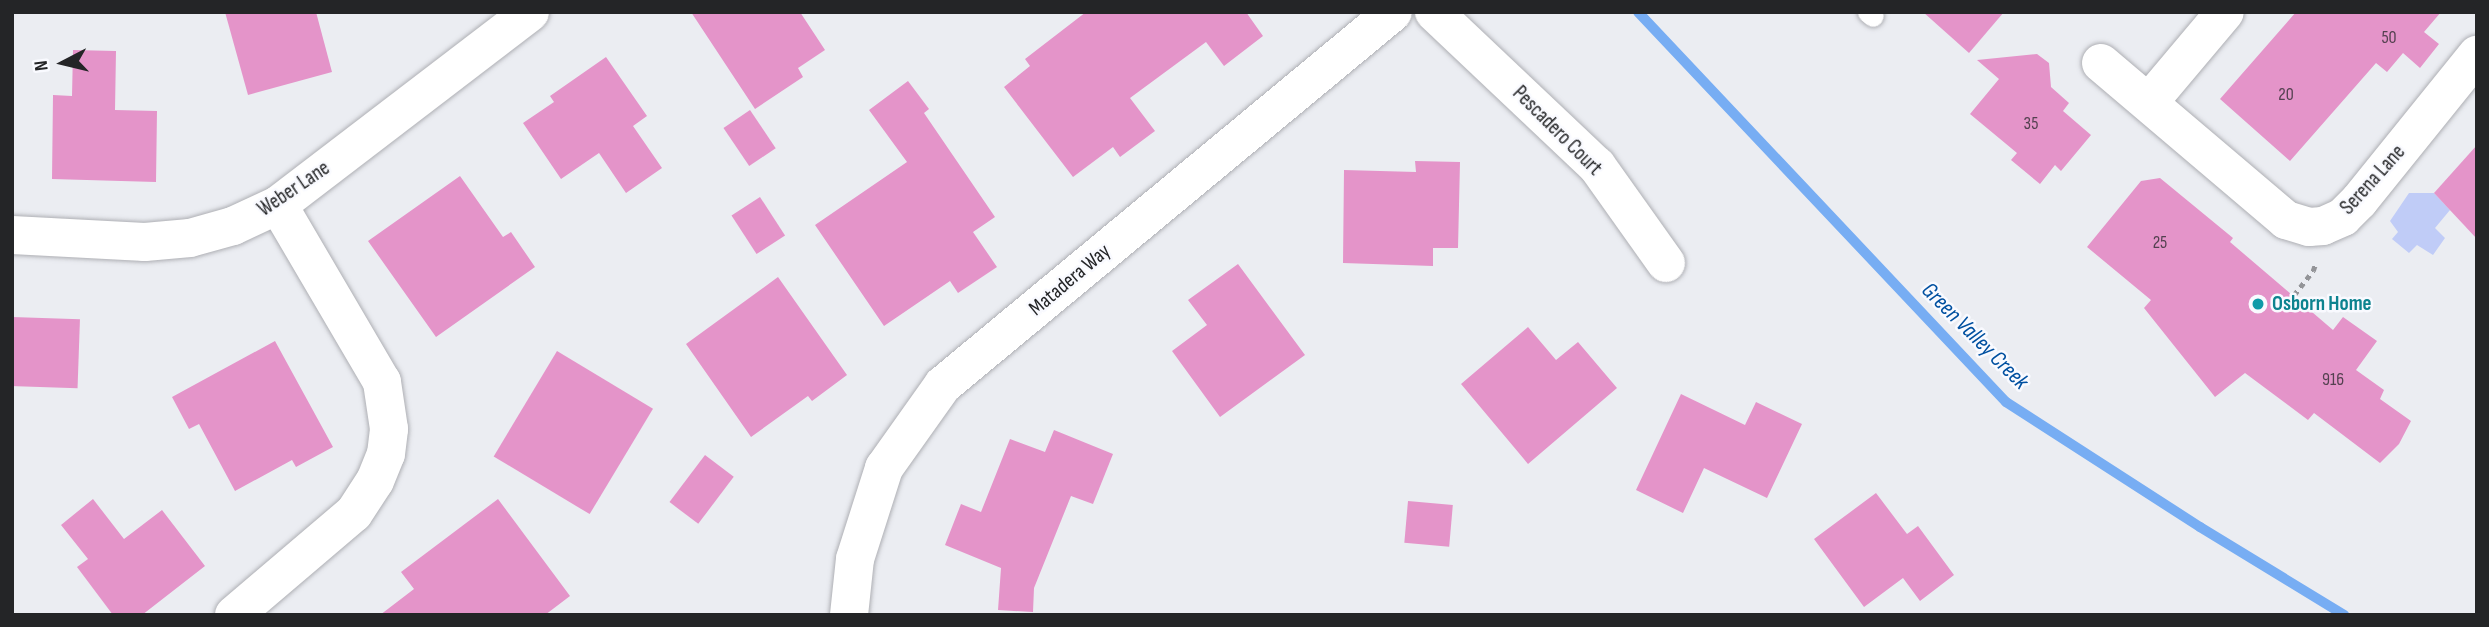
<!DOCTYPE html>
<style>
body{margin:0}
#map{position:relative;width:2489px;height:627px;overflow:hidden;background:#ebedf2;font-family:"Sofia Sans Condensed",sans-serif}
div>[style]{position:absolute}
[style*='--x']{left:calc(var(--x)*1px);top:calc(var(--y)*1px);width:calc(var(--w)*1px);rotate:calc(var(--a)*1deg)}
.green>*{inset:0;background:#c0ccf7}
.stream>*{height:10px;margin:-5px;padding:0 5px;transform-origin:5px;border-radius:5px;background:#77adf3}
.building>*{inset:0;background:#e494c9;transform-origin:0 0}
.path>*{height:4.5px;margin-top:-2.25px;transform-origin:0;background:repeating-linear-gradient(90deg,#939498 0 5px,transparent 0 10px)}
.roads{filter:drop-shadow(0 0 2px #aeafb4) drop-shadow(0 0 2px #aeafb4)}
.lane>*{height:21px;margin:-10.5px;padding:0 10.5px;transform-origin:10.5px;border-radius:10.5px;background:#fff}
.street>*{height:38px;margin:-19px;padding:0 19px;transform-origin:19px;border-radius:19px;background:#fff}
.dots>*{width:19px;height:19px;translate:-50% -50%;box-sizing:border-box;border:4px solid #f9faff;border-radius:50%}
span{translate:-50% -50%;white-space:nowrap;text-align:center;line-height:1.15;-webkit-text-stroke:5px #f9faff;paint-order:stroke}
.number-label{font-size:18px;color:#544150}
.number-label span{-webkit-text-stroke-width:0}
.street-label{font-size:21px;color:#242527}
.culture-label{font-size:21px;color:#0d838f;font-weight:700}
.left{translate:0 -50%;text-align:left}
.water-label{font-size:23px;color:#0050a0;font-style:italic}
.frame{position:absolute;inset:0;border:14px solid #242527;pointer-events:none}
.north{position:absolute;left:28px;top:28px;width:70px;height:70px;-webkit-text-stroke:5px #f9faff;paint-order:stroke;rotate:263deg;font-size:19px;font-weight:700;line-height:28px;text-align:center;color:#242527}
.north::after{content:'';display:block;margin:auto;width:24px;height:32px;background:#242527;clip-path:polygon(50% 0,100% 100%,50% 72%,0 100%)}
</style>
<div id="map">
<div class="green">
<div style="clip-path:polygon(2409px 193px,2434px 193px,2450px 210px,2435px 228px,2445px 238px,2433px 255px,2417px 245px,2409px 253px,2392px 239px,2398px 232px,2390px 221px)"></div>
</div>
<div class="stream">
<div style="--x:1638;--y:12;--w:536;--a:46.66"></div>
<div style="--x:2006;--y:402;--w:231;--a:32.8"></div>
<div style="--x:2200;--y:527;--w:169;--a:31.4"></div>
</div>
<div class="building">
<div style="clip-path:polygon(225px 12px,316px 12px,332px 72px,248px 95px)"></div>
<div style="clip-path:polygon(691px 12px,800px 12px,825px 50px,798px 68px,803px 77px,755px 109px)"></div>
<div style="clip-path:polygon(1086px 12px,1246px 12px,1263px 36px,1224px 66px,1206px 42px,1130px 98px,1155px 131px,1120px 157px,1113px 147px,1073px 177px,1004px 87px,1030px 66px,1025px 59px)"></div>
<div style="clip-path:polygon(1923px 12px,2004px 12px,1969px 53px)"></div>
<div style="clip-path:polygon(2296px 12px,2441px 12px,2424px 32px,2439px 44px,2420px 68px,2403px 53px,2387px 72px,2376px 63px,2290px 161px,2220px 99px)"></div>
<div style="clip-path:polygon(73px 50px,116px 51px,115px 110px,157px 111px,156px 182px,52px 179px,53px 95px,72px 96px)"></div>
<div style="clip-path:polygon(2037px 54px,2049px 63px,2051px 87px,2069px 103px,2063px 111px,2091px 135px,2061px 171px,2055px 165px,2040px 184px,2011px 160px,2017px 153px,1970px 114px,1999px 79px,1977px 60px)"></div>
<div style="clip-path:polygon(606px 57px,647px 116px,633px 126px,662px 168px,626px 193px,599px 153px,561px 179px,523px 123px,554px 102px,550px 96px)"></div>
<div style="clip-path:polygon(908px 81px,929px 109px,924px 113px,995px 217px,973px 232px,997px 267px,958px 293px,950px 281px,884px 326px,815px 225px,907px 162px,869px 110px)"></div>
<div style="left:750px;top:110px;width:46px;height:32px;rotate:56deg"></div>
<div style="clip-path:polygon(2477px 145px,2477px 239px,2434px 193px)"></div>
<div style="clip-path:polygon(1415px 161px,1460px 162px,1458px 248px,1433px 248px,1433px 266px,1343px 263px,1344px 170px,1416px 172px)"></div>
<div style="clip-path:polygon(460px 176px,503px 237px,511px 232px,535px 267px,436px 337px,368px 241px)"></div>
<div style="clip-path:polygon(2160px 178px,2233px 238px,2230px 242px,2333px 330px,2343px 317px,2377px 341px,2356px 370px,2384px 390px,2380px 399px,2411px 421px,2399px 444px,2380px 463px,2314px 413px,2308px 420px,2245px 373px,2215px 397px,2144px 308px,2151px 300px,2087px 247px,2141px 181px)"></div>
<div style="left:760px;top:197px;width:46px;height:34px;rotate:57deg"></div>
<div style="clip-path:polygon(1238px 264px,1305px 355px,1220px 417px,1172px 351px,1207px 325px,1188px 300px)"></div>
<div style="clip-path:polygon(778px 277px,847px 375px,812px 401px,808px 396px,751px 437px,686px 344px)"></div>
<div style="left:12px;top:317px;width:68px;height:69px;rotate:2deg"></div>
<div style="clip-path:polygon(1528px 327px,1556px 360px,1578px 342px,1617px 388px,1528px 464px,1461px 384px)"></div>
<div style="clip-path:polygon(275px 341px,333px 447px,296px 467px,292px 460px,235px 491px,199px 424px,189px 429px,172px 397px)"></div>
<div style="left:557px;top:351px;width:112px;height:123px;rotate:31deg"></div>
<div style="clip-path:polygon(1681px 394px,1745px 425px,1756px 402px,1802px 424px,1767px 498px,1704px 468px,1683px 513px,1636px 490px)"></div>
<div style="clip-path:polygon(1054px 430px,1113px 454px,1093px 504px,1071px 496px,1034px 588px,1033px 612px,998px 610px,1001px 568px,945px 545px,961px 504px,981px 512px,1010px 439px,1045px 452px)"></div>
<div style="left:705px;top:455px;width:36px;height:59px;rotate:37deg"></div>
<div style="clip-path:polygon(1876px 493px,1907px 534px,1918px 526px,1954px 575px,1920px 601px,1903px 578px,1864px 607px,1814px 539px)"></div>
<div style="clip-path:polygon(93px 499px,124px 539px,162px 510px,205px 566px,142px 615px,113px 615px,77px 567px,88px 559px,61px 525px)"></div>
<div style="clip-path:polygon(498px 499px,570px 596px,545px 615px,380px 615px,414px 589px,401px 572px)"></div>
<div style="left:1408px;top:501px;width:45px;height:42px;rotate:5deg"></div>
</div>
<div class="path">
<div style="--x:2294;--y:295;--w:31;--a:-52"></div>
<div style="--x:2313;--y:271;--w:6;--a:-72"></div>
</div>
<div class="roads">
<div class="lane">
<div style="--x:1868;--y:12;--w:6;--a:39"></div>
</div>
<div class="street">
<div style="--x:1434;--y:12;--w:224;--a:43.4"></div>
<div style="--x:1597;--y:166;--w:119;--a:54.6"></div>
<div style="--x:2101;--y:63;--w:243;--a:40.3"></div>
<div style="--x:2286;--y:220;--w:24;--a:17"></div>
<div style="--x:2309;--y:227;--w:14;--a:-4"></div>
<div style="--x:2323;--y:226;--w:22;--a:-24"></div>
<div style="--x:2343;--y:217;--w:23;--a:-45"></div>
<div style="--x:2359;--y:201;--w:188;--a:-51.1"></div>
<div style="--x:2150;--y:101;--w:116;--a:-49.9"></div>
<div style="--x:12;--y:235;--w:133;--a:3"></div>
<div style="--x:145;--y:242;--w:45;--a:-5.1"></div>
<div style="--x:190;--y:238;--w:45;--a:-15.6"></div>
<div style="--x:233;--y:226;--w:50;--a:-25"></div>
<div style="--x:278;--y:205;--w:317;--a:-37.4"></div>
<div style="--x:234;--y:615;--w:157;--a:-40.4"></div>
<div style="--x:354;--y:513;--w:38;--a:-57"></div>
<div style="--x:375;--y:481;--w:29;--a:-68"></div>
<div style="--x:386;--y:454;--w:25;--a:-83"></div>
<div style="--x:389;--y:429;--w:48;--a:-98.5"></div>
<div style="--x:382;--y:382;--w:205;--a:-120.4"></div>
<div style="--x:849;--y:615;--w:56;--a:-83.9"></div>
<div style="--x:855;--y:559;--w:96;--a:-72.3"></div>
<div style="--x:884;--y:468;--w:102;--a:-54.6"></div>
<div style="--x:943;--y:385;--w:584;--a:-39.65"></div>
</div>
</div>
<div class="dots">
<div style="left:2258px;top:304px;background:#0f9aa8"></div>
</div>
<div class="number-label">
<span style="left:2389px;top:38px">50</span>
<span style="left:2286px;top:95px">20</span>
<span style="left:2031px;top:124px">35</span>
<span style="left:2160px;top:243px">25</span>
<span style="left:2333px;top:380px">916</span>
</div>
<div class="street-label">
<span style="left:1557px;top:131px;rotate:45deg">Pescadero Court</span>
<span style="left:2373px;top:180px;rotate:-48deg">Serena Lane</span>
<span style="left:294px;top:189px;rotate:-34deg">Weber Lane</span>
<span style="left:1070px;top:280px;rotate:-40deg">Matadera Way</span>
</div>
<div class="culture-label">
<span class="left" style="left:2272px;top:304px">Osborn Home</span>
</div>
<div class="water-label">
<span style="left:1975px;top:336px;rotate:45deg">Green Valley Creek</span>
</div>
<div class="frame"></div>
<div class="north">N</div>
</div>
